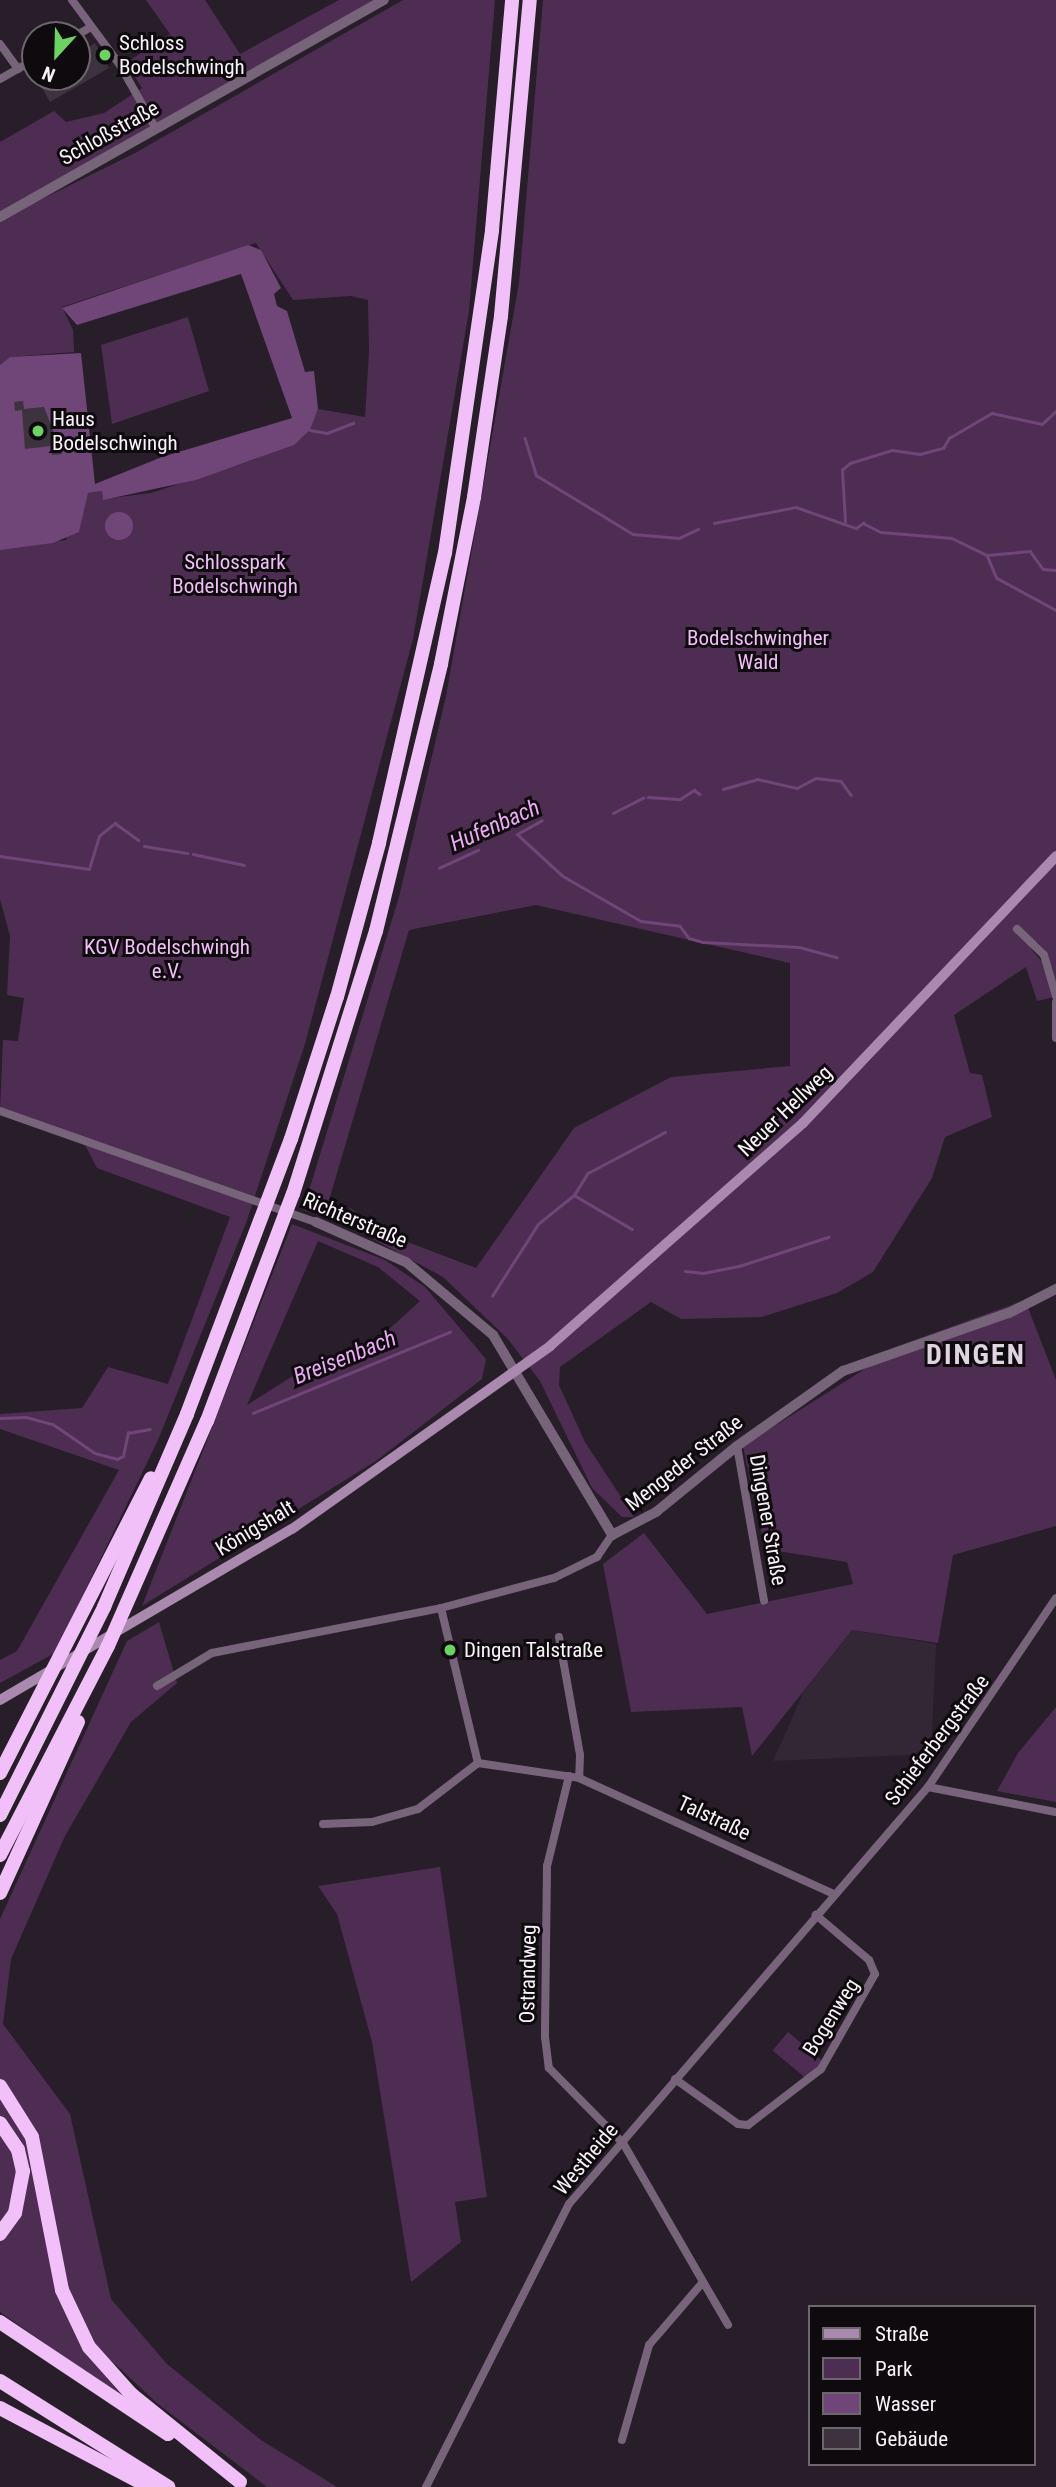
<!DOCTYPE html>
<meta charset="utf-8">
<style>
body{margin:0}
#map{position:relative;width:1056px;height:2487px;overflow:hidden;background:#271e29;font-family:"Roboto Condensed",sans-serif}
div>[style]{position:absolute}
[style*='--x']{left:calc(var(--x)*1px);top:calc(var(--y)*1px);width:calc(var(--w)*1px);rotate:calc(var(--a)*1deg)}
.built>*{inset:0;background:#332635}
.green>*{inset:0;background:#4e2d53;transform-origin:0 0}
.water>*{inset:0;background:#704577}
.round{border-radius:50%}
.stream>*{height:2.5px;margin:-1.25px;padding:0 1.25px;transform-origin:1.25px;border-radius:1.25px;background:#704577}
.building>*{inset:0;background:#3c333e}
.minor>*{height:8px;margin:-4px;padding:0 4px;transform-origin:4px;border-radius:4px;background:#78647a}
.tertiary>*{height:10px;margin:-5px;padding:0 5px;transform-origin:5px;border-radius:5px;background:#78647a}
.secondary>*{height:10px;margin:-5px;padding:0 5px;transform-origin:5px;border-radius:5px;background:#a989ad}
.motorway>*{height:14px;margin:-7px;padding:0 7px;transform-origin:7px;border-radius:7px;background:#f2c0f9}
.dots>*{width:19px;height:19px;translate:-50% -50%;box-sizing:border-box;border:4px solid #0e0a0e;border-radius:50%}
span{translate:-50% -50%;white-space:nowrap;text-align:center;line-height:1.15;-webkit-text-stroke:6px #0e0a0e;paint-order:stroke}
.poi-label{font-size:21px;color:#f8f2f9}
.left{translate:0 -50%;text-align:left}
.street-label{font-size:21px;color:#f8f2f9}
.park-label{font-size:21px;color:#f2befa}
.water-label{font-size:23px;color:#eaa9f4;font-style:italic}
.district-label{font-size:28px;color:#e1d4e2;font-weight:700;letter-spacing:2px}
.legend{position:absolute;left:808px;top:2305px;width:228px;height:161px;box-sizing:border-box;background:#0e0a0e;border:2px solid #6c676c;margin:0;padding:9px 12px;list-style:none;font-size:21px;color:#f8f2f9}
.legend li{display:flex;align-items:center;gap:14px;height:35px}
.legend b{width:35px;border:2px solid #6c676c}
.north{position:absolute;left:21px;top:21px;width:70px;height:70px;box-sizing:border-box;background:#0e0a0e;border:2px solid #6c676c;border-radius:50%;rotate:202deg;font-size:19px;font-weight:700;line-height:28px;text-align:center;color:#f8f2f9}
.north::after{content:'';display:block;margin:auto;width:24px;height:32px;background:#6cd362;clip-path:polygon(50% 0,100% 100%,50% 72%,0 100%)}
</style>
<div id="map">
<div class="built">
<div style="clip-path:polygon(852px 1630px,936px 1644px,931px 1754px,773px 1761px,804px 1691px)"></div>
</div>
<div class="green">
<div style="clip-path:polygon(146px 0,205px 0,240px 54px,339px 0,375px 0,0 214px,0 142px,54px 111px,66px 122px,104px 113px,142px 88px,126px 63px,170px 34px)"></div>
<div style="clip-path:polygon(403px 0,495px 0,469px 311px,413px 639px,305px 1044px,246px 1223px,158px 1440px,55px 1653px,0 1683px,0 1660px,17px 1651px,119px 1470px,0 1429px,0 1414px,82px 1408px,108px 1367px,168px 1384px,230px 1217px,97px 1168px,83px 1141px,0 1111px,3px 1040px,18px 1041px,24px 998px,7px 995px,10px 936px,0 899px,0 549px,66px 540px,88px 493px,102px 491px,103px 499px,151px 493px,256px 459px,310px 430px,318px 409px,365px 417px,369px 352px,368px 300px,351px 296px,293px 300px,256px 243px,62px 307px,73px 330px,74px 352px,10px 357px,0 365px,0 220px,135px 153px)"></div>
<div style="clip-path:polygon(543px 0,1056px 0,1056px 982px,1046px 953px,1037px 942px,1031px 949px,1044px 964px,1054px 997px,1037px 1001px,1026px 967px,954px 1015px,970px 1073px,982px 1075px,992px 1117px,945px 1137px,932px 1178px,873px 1272px,837px 1293px,762px 1317px,681px 1319px,651px 1302px,560px 1367px,559px 1385px,585px 1442px,634px 1517px,622px 1517px,592px 1488px,540px 1381px,507px 1338px,443px 1277px,340px 1221px,350px 1208px,389px 1235px,476px 1268px,574px 1128px,671px 1077px,790px 1066px,790px 963px,536px 905px,409px 930px,324px 1217px,303px 1210px,399px 897px,446px 696px,519px 283px)"></div>
<div style="clip-path:polygon(188px 317px,209px 391px,112px 424px,101px 345px)"></div>
<div style="clip-path:polygon(evenodd,292px 1224px,385px 1260px,425px 1287px,486px 1359px,482px 1379px,376px 1461px,142px 1606px,292px 1224px,318px 1241px,378px 1267px,420px 1301px,374px 1343px,315px 1362px,247px 1405px,318px 1241px)"></div>
<div style="clip-path:polygon(1025px 1300px,1056px 1380px,1056px 1526px,953px 1555px,938px 1643px,852px 1630px,752px 1756px,742px 1707px,631px 1712px,603px 1564px,644px 1533px,707px 1614px,853px 1584px,847px 1562px,765px 1549px,743px 1446px,868px 1367px,865px 1358px)"></div>
<div style="clip-path:polygon(159px 1622px,177px 1683px,131px 1722px,65px 1836px,11px 1959px,3px 2024px,70px 2114px,111px 2299px,167px 2364px,261px 2440px,337px 2487px,267px 2487px,158px 2404px,115px 2364px,92px 2359px,138px 2408px,0 2312px,0 1919px,127px 1641px)"></div>
<div style="clip-path:polygon(1056px 1707px,1056px 1802px,997px 1791px,1018px 1753px)"></div>
<div style="clip-path:polygon(440px 1867px,487px 2197px,455px 2202px,461px 2242px,411px 2282px,372px 2042px,337px 1914px,318px 1886px)"></div>
<div style="left:788px;top:2032px;width:45px;height:24px;rotate:40deg"></div>
</div>
<div class="water">
<div style="clip-path:polygon(248px 245px,261px 250px,281px 288px,274px 294px,277px 306px,287px 311px,305px 372px,314px 371px,318px 409px,310px 430px,294px 445px,196px 480px,103px 500px,102px 491px,88px 493px,79px 532px,53px 543px,0 550px,0 365px,10px 357px,81px 353px,95px 484px,162px 457px,292px 418px,241px 274px,77px 325px,62px 308px)"></div>
<div class="round" style="left:105px;top:512px;width:28px;height:28px"></div>
</div>
<div class="stream">
<div style="--x:310;--y:430;--w:17;--a:10"></div>
<div style="--x:327;--y:433;--w:28;--a:-21"></div>
<div style="--x:525;--y:438;--w:39;--a:73"></div>
<div style="--x:536;--y:475;--w:114;--a:31.3"></div>
<div style="--x:633;--y:534;--w:46;--a:5"></div>
<div style="--x:679;--y:538;--w:21;--a:-25"></div>
<div style="--x:845;--y:522;--w:52;--a:-93.3"></div>
<div style="--x:842;--y:470;--w:11;--a:-41"></div>
<div style="--x:850;--y:463;--w:44;--a:-17.2"></div>
<div style="--x:892;--y:450;--w:28;--a:8"></div>
<div style="--x:920;--y:454;--w:24;--a:-15"></div>
<div style="--x:943;--y:448;--w:12;--a:-59"></div>
<div style="--x:949;--y:438;--w:50;--a:-30.2"></div>
<div style="--x:992;--y:413;--w:51;--a:12.4"></div>
<div style="--x:1042;--y:424;--w:19;--a:-43"></div>
<div style="--x:714;--y:523;--w:84;--a:-11"></div>
<div style="--x:796;--y:507;--w:64;--a:19.3"></div>
<div style="--x:856;--y:528;--w:9;--a:-36"></div>
<div style="--x:863;--y:523;--w:20;--a:27"></div>
<div style="--x:881;--y:532;--w:71;--a:4.8"></div>
<div style="--x:952;--y:538;--w:39;--a:26"></div>
<div style="--x:987;--y:555;--w:25;--a:67"></div>
<div style="--x:997;--y:578;--w:67;--a:28.5"></div>
<div style="--x:987;--y:555;--w:43;--a:-5.3"></div>
<div style="--x:1030;--y:551;--w:22;--a:54"></div>
<div style="--x:1043;--y:569;--w:13;--a:4"></div>
<div style="--x:723;--y:789;--w:35;--a:-16"></div>
<div style="--x:757;--y:779;--w:41;--a:12.7"></div>
<div style="--x:797;--y:788;--w:21;--a:-28"></div>
<div style="--x:816;--y:778;--w:25;--a:7"></div>
<div style="--x:841;--y:781;--w:17;--a:54"></div>
<div style="--x:648;--y:797;--w:32;--a:4"></div>
<div style="--x:680;--y:799;--w:17;--a:-33"></div>
<div style="--x:694;--y:790;--w:7;--a:34"></div>
<div style="--x:613;--y:813;--w:34;--a:-27"></div>
<div style="--x:519;--y:833;--w:26;--a:-29"></div>
<div style="--x:517;--y:834;--w:62;--a:42.4"></div>
<div style="--x:563;--y:876;--w:90;--a:30"></div>
<div style="--x:641;--y:921;--w:39;--a:7"></div>
<div style="--x:680;--y:926;--w:15;--a:53"></div>
<div style="--x:689;--y:938;--w:15;--a:16"></div>
<div style="--x:703;--y:942;--w:96;--a:3"></div>
<div style="--x:799;--y:947;--w:39;--a:15"></div>
<div style="--x:144;--y:846;--w:44;--a:9.2"></div>
<div style="--x:193;--y:854;--w:52;--a:12.2"></div>
<div style="--x:0;--y:856;--w:90;--a:8.3"></div>
<div style="--x:89;--y:869;--w:34;--a:-73"></div>
<div style="--x:99;--y:836;--w:21;--a:-39"></div>
<div style="--x:115;--y:823;--w:29;--a:36"></div>
<div style="--x:439;--y:868;--w:43;--a:-24.8"></div>
<div style="--x:574;--y:1195;--w:26;--a:-58"></div>
<div style="--x:588;--y:1173;--w:87;--a:-28"></div>
<div style="--x:685;--y:1271;--w:18;--a:6"></div>
<div style="--x:703;--y:1273;--w:37;--a:-11"></div>
<div style="--x:739;--y:1266;--w:94;--a:-18"></div>
<div style="--x:492;--y:1296;--w:85;--a:-57.4"></div>
<div style="--x:538;--y:1224;--w:46;--a:-38.9"></div>
<div style="--x:574;--y:1195;--w:67;--a:30.4"></div>
<div style="--x:253;--y:1413;--w:213;--a:-22.4"></div>
<div style="--x:0;--y:1418;--w:26;--a:-2"></div>
<div style="--x:26;--y:1417;--w:28;--a:15"></div>
<div style="--x:53;--y:1424;--w:51;--a:34.6"></div>
<div style="--x:95;--y:1453;--w:23;--a:15"></div>
<div style="--x:117;--y:1459;--w:7;--a:-27"></div>
<div style="--x:123;--y:1456;--w:24;--a:-78"></div>
<div style="--x:128;--y:1433;--w:22;--a:-10"></div>
</div>
<div class="building">
<div style="clip-path:polygon(95px 43px,109px 68px,50px 102px,36px 77px,60px 77px,63px 83px,77px 77px,77px 54px)"></div>
<div style="clip-path:polygon(23px 401px,24px 409px,44px 407px,62px 454px,52px 455px,51px 446px,25px 449px,22px 410px,15px 411px,14px 402px)"></div>
</div>
<div class="minor">
<div style="--x:72;--y:0;--w:81;--a:53.6"></div>
<div style="--x:120;--y:65;--w:73;--a:60.6"></div>
<div style="--x:77;--y:35;--w:16;--a:-30"></div>
<div style="--x:0;--y:44;--w:31;--a:54"></div>
<div style="--x:0;--y:79;--w:40;--a:-29.7"></div>
<div style="--x:1017;--y:929;--w:37;--a:44"></div>
<div style="--x:1044;--y:955;--w:43;--a:73.7"></div>
<div style="--x:1056;--y:1002;--w:36;--a:90"></div>
<div style="--x:0;--y:1111;--w:335;--a:19.4"></div>
<div style="--x:737;--y:1446;--w:157;--a:80.1"></div>
<div style="--x:441;--y:1608;--w:159;--a:76.6"></div>
<div style="--x:478;--y:1763;--w:102;--a:8.4"></div>
<div style="--x:579;--y:1778;--w:279;--a:24.5"></div>
<div style="--x:559;--y:1637;--w:120;--a:79.9"></div>
<div style="--x:580;--y:1755;--w:23;--a:92"></div>
<div style="--x:157;--y:1686;--w:64;--a:-31"></div>
<div style="--x:212;--y:1653;--w:233;--a:-11.1"></div>
<div style="--x:441;--y:1608;--w:117;--a:-14.9"></div>
<div style="--x:554;--y:1578;--w:48;--a:-26"></div>
<div style="--x:597;--y:1557;--w:27;--a:-56"></div>
<div style="--x:569;--y:1776;--w:93;--a:103.7"></div>
<div style="--x:547;--y:1866;--w:171;--a:90.7"></div>
<div style="--x:545;--y:2037;--w:31;--a:83"></div>
<div style="--x:549;--y:2068;--w:105;--a:45.4"></div>
<div style="--x:623;--y:2143;--w:210;--a:60"></div>
<div style="--x:928;--y:1787;--w:130;--a:11.1"></div>
<div style="--x:323;--y:1824;--w:49;--a:-2.3"></div>
<div style="--x:372;--y:1822;--w:48;--a:-15.8"></div>
<div style="--x:418;--y:1809;--w:76;--a:-37.5"></div>
<div style="--x:675;--y:2079;--w:77;--a:35.5"></div>
<div style="--x:738;--y:2124;--w:10;--a:6"></div>
<div style="--x:748;--y:2125;--w:92;--a:-37.5"></div>
<div style="--x:821;--y:2069;--w:109;--a:-60.4"></div>
<div style="--x:875;--y:1974;--w:15;--a:-113"></div>
<div style="--x:869;--y:1960;--w:70;--a:-139.7"></div>
<div style="--x:622;--y:2440;--w:99;--a:-74.1"></div>
<div style="--x:649;--y:2345;--w:83;--a:-49.4"></div>
<div style="--x:426;--y:2487;--w:317;--a:-63.2"></div>
<div style="--x:569;--y:2204;--w:550;--a:-49.27"></div>
<div style="--x:928;--y:1787;--w:228;--a:-55.9"></div>
</div>
<div class="tertiary">
<div style="--x:0;--y:217;--w:441;--a:-29.5"></div>
<div style="--x:316;--y:1222;--w:98;--a:24"></div>
<div style="--x:406;--y:1262;--w:114;--a:40"></div>
<div style="--x:493;--y:1335;--w:233;--a:59.2"></div>
<div style="--x:612;--y:1535;--w:50;--a:-27.6"></div>
<div style="--x:656;--y:1512;--w:104;--a:-39.2"></div>
<div style="--x:737;--y:1446;--w:130;--a:-35.3"></div>
<div style="--x:843;--y:1371;--w:176;--a:-19.3"></div>
<div style="--x:1009;--y:1313;--w:53;--a:-27.1"></div>
</div>
<div class="secondary">
<div style="--x:0;--y:1700;--w:338;--a:-30.4"></div>
<div style="--x:292;--y:1529;--w:316;--a:-35.3"></div>
<div style="--x:550;--y:1346;--w:337;--a:-41.4"></div>
<div style="--x:803;--y:1123;--w:368;--a:-46.5"></div>
</div>
<div class="motorway">
<div style="--x:0;--y:1773;--w:331;--a:-62.9"></div>
<div style="--x:0;--y:1815;--w:233;--a:-63.4"></div>
<div style="--x:104;--y:1607;--w:210;--a:-66.7"></div>
<div style="--x:187;--y:1414;--w:294;--a:-69.3"></div>
<div style="--x:291;--y:1139;--w:149;--a:-72.1"></div>
<div style="--x:337;--y:997;--w:160;--a:-74.7"></div>
<div style="--x:379;--y:843;--w:297;--a:-77.2"></div>
<div style="--x:445;--y:553;--w:326;--a:-81.7"></div>
<div style="--x:492;--y:230;--w:231;--a:-85"></div>
<div style="--x:0;--y:1855;--w:235;--a:-62.7"></div>
<div style="--x:108;--y:1646;--w:246;--a:-66.3"></div>
<div style="--x:207;--y:1421;--w:243;--a:-69.3"></div>
<div style="--x:293;--y:1194;--w:276;--a:-72.5"></div>
<div style="--x:376;--y:931;--w:275;--a:-76.3"></div>
<div style="--x:441;--y:664;--w:170;--a:-78.8"></div>
<div style="--x:474;--y:497;--w:183;--a:-81.5"></div>
<div style="--x:501;--y:316;--w:317;--a:-84.8"></div>
<div style="--x:0;--y:1893;--w:188;--a:-65.5"></div>
<div style="--x:0;--y:2086;--w:60;--a:57.9"></div>
<div style="--x:32;--y:2137;--w:156;--a:78.9"></div>
<div style="--x:62;--y:2290;--w:63;--a:64.7"></div>
<div style="--x:89;--y:2347;--w:63;--a:48.2"></div>
<div style="--x:131;--y:2394;--w:140;--a:38.9"></div>
<div style="--x:0;--y:2123;--w:32;--a:56"></div>
<div style="--x:18;--y:2150;--w:22;--a:77"></div>
<div style="--x:23;--y:2171;--w:43;--a:100.8"></div>
<div style="--x:15;--y:2213;--w:26;--a:126"></div>
<div style="--x:0;--y:2322;--w:202;--a:33.7"></div>
<div style="--x:0;--y:2381;--w:199;--a:32.2"></div>
<div style="--x:0;--y:2408;--w:169;--a:27.9"></div>
</div>
<div class="dots">
<div style="left:105px;top:55px;background:#6cd362"></div>
<div style="left:38px;top:431px;background:#6cd362"></div>
<div style="left:450px;top:1650px;background:#6cd362"></div>
</div>
<div class="poi-label">
<span class="left" style="left:119px;top:55px">Schloss<br>Bodelschwingh</span>
<span class="left" style="left:52px;top:431px">Haus<br>Bodelschwingh</span>
<span class="left" style="left:464px;top:1650px">Dingen Talstraße</span>
</div>
<div class="street-label">
<span style="left:109px;top:133px;rotate:-29deg">Schloßstraße</span>
<span style="left:785px;top:1111px;rotate:-44deg">Neuer Hellweg</span>
<span style="left:355px;top:1220px;rotate:23deg">Richterstraße</span>
<span style="left:684px;top:1463px;rotate:-38deg">Mengeder Straße</span>
<span style="left:768px;top:1520px;rotate:80deg">Dingener Straße</span>
<span style="left:255px;top:1528px;rotate:-31deg">Königshalt</span>
<span style="left:937px;top:1740px;rotate:-53deg">Schieferbergstraße</span>
<span style="left:714px;top:1818px;rotate:25deg">Talstraße</span>
<span style="left:528px;top:1974px;rotate:-89deg">Ostrandweg</span>
<span style="left:831px;top:2017px;rotate:-58deg">Bogenweg</span>
<span style="left:586px;top:2159px;rotate:-50deg">Westheide</span>
</div>
<div class="park-label">
<span style="left:235px;top:574px">Schlosspark<br>Bodelschwingh</span>
<span style="left:758px;top:650px">Bodelschwingher<br>Wald</span>
<span style="left:167px;top:959px">KGV Bodelschwingh<br>e.V.</span>
</div>
<div class="water-label">
<span style="left:495px;top:826px;rotate:-24deg">Hufenbach</span>
<span style="left:345px;top:1358px;rotate:-22deg">Breisenbach</span>
</div>
<div class="district-label">
<span style="left:976px;top:1355px">DINGEN</span>
</div>
<ul class="legend">
<li><b style="height:9px;background:#a989ad"></b>Straße</li>
<li><b style="height:19px;background:#4e2d53"></b>Park</li>
<li><b style="height:19px;background:#704577"></b>Wasser</li>
<li><b style="height:19px;background:#3c333e"></b>Gebäude</li>
</ul>
<div class="north">N</div>
</div>
